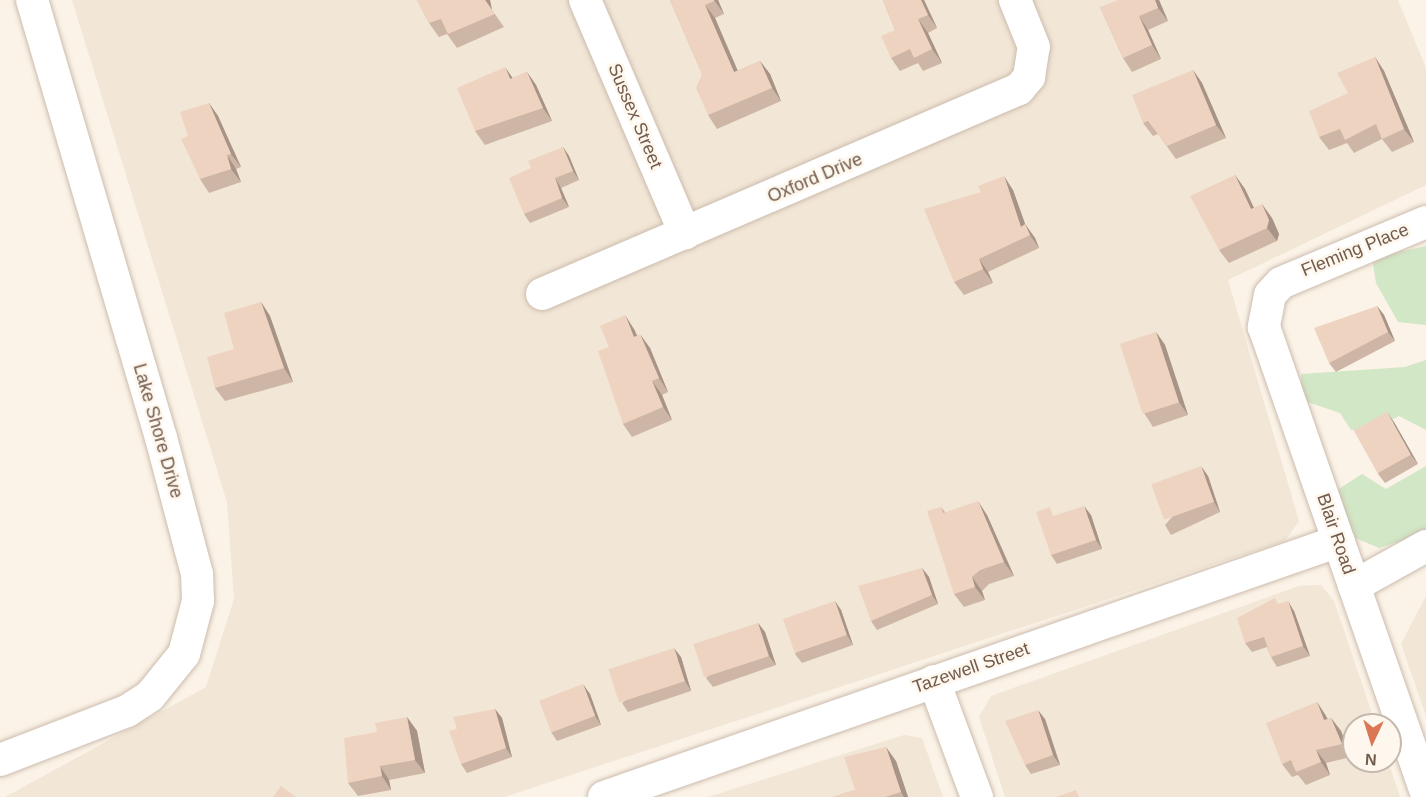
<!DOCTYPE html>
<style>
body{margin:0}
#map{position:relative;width:1426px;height:797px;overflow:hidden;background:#fbf3e7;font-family:Arial,sans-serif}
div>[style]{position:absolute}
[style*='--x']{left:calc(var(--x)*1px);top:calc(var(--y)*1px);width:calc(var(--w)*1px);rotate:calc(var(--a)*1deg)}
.residential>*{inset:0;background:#f2e6d6}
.green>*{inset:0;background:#d2e7c6}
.roads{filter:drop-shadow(0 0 2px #ccbcad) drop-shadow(0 0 2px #ccbcad)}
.minor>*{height:32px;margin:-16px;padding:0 16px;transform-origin:16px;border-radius:16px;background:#fff}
.wall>*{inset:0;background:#cdb6a5}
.shaded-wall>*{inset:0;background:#a79486}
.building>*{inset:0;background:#eed4c0;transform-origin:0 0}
span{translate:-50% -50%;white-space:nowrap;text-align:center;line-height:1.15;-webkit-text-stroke:5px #fef7ed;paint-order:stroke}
.street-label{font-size:18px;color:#725b4d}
.north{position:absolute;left:1342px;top:713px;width:60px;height:60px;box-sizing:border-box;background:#fef7ed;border:2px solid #c6b9ad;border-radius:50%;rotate:184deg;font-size:16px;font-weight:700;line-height:24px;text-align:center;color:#725b4d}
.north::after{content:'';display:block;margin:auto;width:21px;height:27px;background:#db7755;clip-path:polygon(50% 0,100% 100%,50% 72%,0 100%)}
</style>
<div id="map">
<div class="residential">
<div style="clip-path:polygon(72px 0,1398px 0,1426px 68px,1426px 185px,1228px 280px,1299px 521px,1285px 541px,504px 797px,5px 797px,206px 687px,234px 599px,227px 502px)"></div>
<div style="clip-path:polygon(1321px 585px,1334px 601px,1376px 725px,1354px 725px,1354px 761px,1388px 761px,1400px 797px,1005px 797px,979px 717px,991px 696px,1299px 586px)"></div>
<div style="clip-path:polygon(1426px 596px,1426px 716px,1401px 644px)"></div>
<div style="clip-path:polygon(904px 735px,922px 738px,943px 797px,708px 797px)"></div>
</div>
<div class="green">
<div style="clip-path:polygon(1426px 246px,1426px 325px,1398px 322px,1376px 283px,1372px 258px)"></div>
<div style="clip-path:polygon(1426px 360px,1426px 430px,1399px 416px,1372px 430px,1351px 430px,1340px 413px,1302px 400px,1301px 374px,1405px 367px)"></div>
<div style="clip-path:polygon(1426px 466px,1426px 533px,1379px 548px,1339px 531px,1334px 492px,1362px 474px,1386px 489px)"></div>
</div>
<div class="roads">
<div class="minor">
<div style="--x:585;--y:0;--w:254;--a:66.8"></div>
<div style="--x:1426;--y:222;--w:157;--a:157.2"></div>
<div style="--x:1281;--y:283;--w:16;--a:133"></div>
<div style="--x:1270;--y:295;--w:33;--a:101"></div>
<div style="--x:1264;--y:327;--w:492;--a:70.8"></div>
<div style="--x:542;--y:294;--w:519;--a:-23.26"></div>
<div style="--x:1019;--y:89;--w:16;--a:-50"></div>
<div style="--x:1029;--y:77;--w:30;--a:-81"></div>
<div style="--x:1034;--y:47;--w:51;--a:-112"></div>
<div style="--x:1354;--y:586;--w:82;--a:-29.1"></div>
<div style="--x:934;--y:681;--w:124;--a:69.7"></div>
<div style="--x:0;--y:760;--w:136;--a:-21.1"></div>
<div style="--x:127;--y:711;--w:27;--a:-33"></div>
<div style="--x:150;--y:696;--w:54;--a:-51"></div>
<div style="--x:184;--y:654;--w:55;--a:-75.2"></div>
<div style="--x:198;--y:601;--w:27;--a:-92"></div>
<div style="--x:197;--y:574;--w:141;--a:-104.8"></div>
<div style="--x:161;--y:438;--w:457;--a:-106.4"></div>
<div style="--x:604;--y:797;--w:778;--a:-19.2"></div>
</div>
</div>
<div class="wall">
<div style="clip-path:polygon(417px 0,490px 0,492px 10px,504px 27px,457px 48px,447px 34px,439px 37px,429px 23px)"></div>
<div style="clip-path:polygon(670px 0,718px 0,724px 14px,715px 18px,737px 71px,760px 61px,770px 74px,781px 101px,717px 129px,708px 115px,702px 74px)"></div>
<div style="clip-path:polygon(883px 0,924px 0,937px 28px,928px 33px,942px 63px,923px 71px,918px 63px,900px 71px,891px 58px,895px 30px)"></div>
<div style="clip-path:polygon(1159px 0,1168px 21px,1148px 30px,1161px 59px,1132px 72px,1123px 58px,1100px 7px)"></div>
<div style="clip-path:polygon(1375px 57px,1384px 71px,1414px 142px,1392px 152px,1382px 139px,1354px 153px,1347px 143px,1329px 150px,1319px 137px,1348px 93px)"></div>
<div style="clip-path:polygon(1193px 70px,1202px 83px,1226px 138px,1176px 159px,1158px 134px,1153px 136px,1143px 123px)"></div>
<div style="clip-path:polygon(527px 72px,536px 85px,552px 121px,485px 145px,475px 131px,513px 78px)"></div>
<div style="clip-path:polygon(209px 103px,218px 116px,241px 167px,236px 169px,241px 182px,209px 193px,200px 179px,188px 136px)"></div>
<div style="clip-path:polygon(563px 147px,569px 156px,579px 180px,561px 188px,569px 207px,530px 223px,524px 214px,531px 168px)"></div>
<div style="clip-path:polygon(1235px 175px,1245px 189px,1254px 208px,1272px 218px,1279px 234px,1277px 241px,1229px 263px,1219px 250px)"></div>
<div style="clip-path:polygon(1013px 190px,1025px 224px,1035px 238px,1039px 248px,988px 272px,993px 283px,964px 295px,954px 282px)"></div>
<div style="clip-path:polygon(261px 302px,270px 316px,293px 382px,225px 401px,215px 388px,234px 349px)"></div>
<div style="clip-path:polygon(1377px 306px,1384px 315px,1395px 341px,1336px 372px,1329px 363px)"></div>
<div style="clip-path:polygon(634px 329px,637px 335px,650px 348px,668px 392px,662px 395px,672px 420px,632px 437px,623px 424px,609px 347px)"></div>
<div style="clip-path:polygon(1156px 332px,1165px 345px,1188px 415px,1153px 427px,1144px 413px)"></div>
<div style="clip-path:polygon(1394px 422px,1418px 464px,1385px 483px,1378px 474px)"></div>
<div style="clip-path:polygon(1208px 476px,1220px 512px,1171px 535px,1165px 525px)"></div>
<div style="clip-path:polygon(941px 507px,945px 512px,987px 515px,1014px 576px,989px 584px,982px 591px,985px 600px,964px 607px,954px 594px)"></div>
<div style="clip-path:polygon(1056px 515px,1091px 515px,1102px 549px,1057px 564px,1051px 555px)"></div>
<div style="clip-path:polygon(922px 568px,929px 577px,938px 604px,877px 630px,871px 621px)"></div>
<div style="clip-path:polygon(835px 601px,841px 610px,853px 645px,802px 663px,795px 654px)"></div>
<div style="clip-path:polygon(1280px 604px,1294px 611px,1310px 656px,1277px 667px,1271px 657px,1267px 647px,1252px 652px,1245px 643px)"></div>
<div style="clip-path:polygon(758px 623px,765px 632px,776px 665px,713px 687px,706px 678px)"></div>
<div style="clip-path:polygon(681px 657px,691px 691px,628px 712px,622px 703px)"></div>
<div style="clip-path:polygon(590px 694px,601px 725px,557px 741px,551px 732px)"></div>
<div style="clip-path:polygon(1317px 702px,1328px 719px,1331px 718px,1341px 731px,1351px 757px,1326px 763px,1330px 775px,1306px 785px,1298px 775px,1292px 777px,1282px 764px)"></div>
<div style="clip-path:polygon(495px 709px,502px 718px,512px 757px,467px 773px,461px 764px,457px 729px)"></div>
<div style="clip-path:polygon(407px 717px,417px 731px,425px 773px,389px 780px,391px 790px,358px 796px,348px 783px)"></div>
<div style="clip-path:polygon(1045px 719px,1060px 765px,1031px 774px,1025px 765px)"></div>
<div style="clip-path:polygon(896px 761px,908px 797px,833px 797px,855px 790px)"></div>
</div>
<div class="shaded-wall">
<div style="clip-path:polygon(485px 0,490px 0,492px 10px)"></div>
<div style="clip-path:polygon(714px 0,718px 0,724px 14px)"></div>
<div style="clip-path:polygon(921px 0,924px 0,937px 28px,928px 15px)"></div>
<div style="clip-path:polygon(1155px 0,1159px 0,1168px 21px,1158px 8px)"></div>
<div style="clip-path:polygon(705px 5px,715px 18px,744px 85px,734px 72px)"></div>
<div style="clip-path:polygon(1139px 16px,1148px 30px,1161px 59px,1152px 45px)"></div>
<div style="clip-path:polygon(918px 19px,928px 33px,942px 63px,932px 49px)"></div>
<div style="clip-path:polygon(1375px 57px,1384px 71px,1414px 142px,1404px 129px)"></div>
<div style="clip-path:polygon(760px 61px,770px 74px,781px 101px,772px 88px)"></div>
<div style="clip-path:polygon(505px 67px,514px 80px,510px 79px)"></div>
<div style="clip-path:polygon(1193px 70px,1202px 83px,1226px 138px,1216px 125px)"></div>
<div style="clip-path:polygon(527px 72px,536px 85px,552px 121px,543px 108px)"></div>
<div style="clip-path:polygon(209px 103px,218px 116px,241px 167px,231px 154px)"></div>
<div style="clip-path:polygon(563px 147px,569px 156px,579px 180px,573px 171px)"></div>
<div style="clip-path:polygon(227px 155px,236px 169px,241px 182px,231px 169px)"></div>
<div style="clip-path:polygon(1235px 175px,1245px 189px,1261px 223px,1251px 209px)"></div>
<div style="clip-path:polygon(1004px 176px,1013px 190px,1029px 235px,1021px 227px)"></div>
<div style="clip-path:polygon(555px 178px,561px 188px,569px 207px,562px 198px)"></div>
<div style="clip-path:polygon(1262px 204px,1272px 218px,1279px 234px,1277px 241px,1267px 228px)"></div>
<div style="clip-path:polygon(1025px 224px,1035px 238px,1039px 248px,1030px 235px)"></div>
<div style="clip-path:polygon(979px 259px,988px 272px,993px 283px,983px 269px)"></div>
<div style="clip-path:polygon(261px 302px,270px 316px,293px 382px,284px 368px)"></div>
<div style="clip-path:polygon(1377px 306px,1384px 315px,1395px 341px,1388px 332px)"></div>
<div style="clip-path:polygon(625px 315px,634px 329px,643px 350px,634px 337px)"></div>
<div style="clip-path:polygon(1156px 332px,1165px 345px,1188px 415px,1179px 402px)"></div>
<div style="clip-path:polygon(640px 334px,650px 348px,668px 392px,659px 378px)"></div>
<div style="clip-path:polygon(652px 381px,662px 395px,672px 420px,663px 407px)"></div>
<div style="clip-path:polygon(1387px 412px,1394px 422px,1418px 464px,1411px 455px)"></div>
<div style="clip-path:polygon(1201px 466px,1208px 476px,1220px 512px,1214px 502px)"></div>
<div style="clip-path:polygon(978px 501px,987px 515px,1014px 576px,1004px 562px)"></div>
<div style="clip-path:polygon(1084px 506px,1091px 515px,1102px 549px,1096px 540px)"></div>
<div style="clip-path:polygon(922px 568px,929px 577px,938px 604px,932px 595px)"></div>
<div style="clip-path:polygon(972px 577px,982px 591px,985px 600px,975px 587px)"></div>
<div style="clip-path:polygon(835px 601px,841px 610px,853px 645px,847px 635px)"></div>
<div style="clip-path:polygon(1288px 601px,1294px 611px,1310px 656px,1303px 646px)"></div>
<div style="clip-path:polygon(758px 623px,765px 632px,776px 665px,769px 656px)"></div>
<div style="clip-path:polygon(674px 648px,681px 657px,691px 691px,685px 681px)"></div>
<div style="clip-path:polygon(583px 684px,590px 694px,601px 725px,595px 716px)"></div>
<div style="clip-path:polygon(1317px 702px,1326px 716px,1334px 734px,1324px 720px)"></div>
<div style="clip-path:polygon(495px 709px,502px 718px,512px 757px,506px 748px)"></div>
<div style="clip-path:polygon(1038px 710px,1045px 719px,1060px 765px,1053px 755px)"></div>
<div style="clip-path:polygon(407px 717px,417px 731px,425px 773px,415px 760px)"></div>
<div style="clip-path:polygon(1331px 718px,1341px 731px,1351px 757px,1342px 744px)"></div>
<div style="clip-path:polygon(886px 747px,896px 761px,908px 797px,904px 797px,901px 792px)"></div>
<div style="clip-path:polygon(1316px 750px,1326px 763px,1330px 775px,1321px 762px)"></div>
<div style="clip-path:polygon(380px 766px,389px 780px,391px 790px,382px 776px)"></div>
</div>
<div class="building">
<div style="clip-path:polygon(417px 0,485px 0,495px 14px,448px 34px,441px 19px,429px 23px)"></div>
<div style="clip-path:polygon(670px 0,714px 0,714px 1px,705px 5px,734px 72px,760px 61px,772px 88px,708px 115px,696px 88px,702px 74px)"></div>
<div style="clip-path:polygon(883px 0,921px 0,928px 15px,918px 19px,932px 49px,914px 58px,910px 49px,891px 58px,881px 36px,895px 30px)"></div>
<div style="clip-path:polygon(1118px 0,1155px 0,1158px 8px,1139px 16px,1152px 45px,1123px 58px,1100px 7px)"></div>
<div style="clip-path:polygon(1375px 57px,1404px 129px,1382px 139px,1376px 124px,1345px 140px,1340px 129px,1319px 137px,1309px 111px,1348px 93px,1337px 73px)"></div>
<div style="clip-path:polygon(505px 67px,510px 79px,527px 72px,543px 108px,475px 131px,457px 88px)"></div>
<div style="clip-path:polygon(1193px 70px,1216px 125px,1167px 146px,1148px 121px,1143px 123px,1132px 95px)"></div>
<div style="clip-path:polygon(209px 103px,231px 154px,227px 155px,231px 169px,200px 179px,181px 139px,188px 136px,180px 112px)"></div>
<div style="clip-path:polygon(563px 147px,573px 171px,555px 178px,562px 198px,524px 214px,509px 178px,531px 168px,528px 161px)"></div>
<div style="clip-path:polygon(1235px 175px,1251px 209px,1262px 204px,1269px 220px,1267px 228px,1219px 250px,1190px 196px)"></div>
<div style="clip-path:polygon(1004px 176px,1021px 227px,1025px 224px,1030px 235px,979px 259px,983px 269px,954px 282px,924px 209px,981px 192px,978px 186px)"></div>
<div style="clip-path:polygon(261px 302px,284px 368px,215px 388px,207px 357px,234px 349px,224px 313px)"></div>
<div style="clip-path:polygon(1377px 306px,1388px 332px,1329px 363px,1314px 328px)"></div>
<div style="clip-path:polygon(625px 315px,634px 337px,640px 334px,659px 378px,652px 381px,663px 407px,623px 424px,598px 351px,609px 347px,600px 326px)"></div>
<div style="left:1156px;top:332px;width:74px;height:38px;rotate:72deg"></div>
<div style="left:1387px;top:412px;width:49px;height:38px;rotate:61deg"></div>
<div style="left:1201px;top:466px;width:38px;height:53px;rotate:70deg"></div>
<div style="clip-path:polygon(978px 501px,1004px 562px,980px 570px,972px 577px,975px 587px,954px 594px,927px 511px,941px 507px,943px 513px)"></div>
<div style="clip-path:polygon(1084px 506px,1096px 540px,1051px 555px,1036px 512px,1050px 507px,1053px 516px)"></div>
<div style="clip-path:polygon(922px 568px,932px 595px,871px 621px,858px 586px)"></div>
<div style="clip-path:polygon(1275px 598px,1278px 604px,1288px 601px,1303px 646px,1271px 657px,1264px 637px,1245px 643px,1237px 618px)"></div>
<div style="left:835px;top:601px;width:36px;height:55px;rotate:71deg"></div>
<div style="left:758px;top:623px;width:35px;height:68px;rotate:72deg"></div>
<div style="left:674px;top:648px;width:35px;height:69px;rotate:72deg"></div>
<div style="left:583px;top:684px;width:34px;height:47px;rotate:69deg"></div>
<div style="clip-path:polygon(1317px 702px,1324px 720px,1331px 718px,1342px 744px,1316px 750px,1321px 762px,1296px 772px,1291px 760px,1282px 764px,1266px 723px)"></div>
<div style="clip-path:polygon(495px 709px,506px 748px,461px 764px,449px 731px,457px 729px,453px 717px)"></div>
<div style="clip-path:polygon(1038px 710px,1053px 755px,1025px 765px,1005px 721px)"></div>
<div style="clip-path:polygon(407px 717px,415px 760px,380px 766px,382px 776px,348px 783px,344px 738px,377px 732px,375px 723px)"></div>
<div style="clip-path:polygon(886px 747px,901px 792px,885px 797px,833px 797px,855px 790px,844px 757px)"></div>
<div style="clip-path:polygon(281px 786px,296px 797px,273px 797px)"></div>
<div style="clip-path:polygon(1076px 790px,1079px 797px,1056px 797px)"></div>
</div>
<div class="street-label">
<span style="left:635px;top:116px;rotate:67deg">Sussex Street</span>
<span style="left:815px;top:178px;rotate:-23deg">Oxford Drive</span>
<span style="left:1355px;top:250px;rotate:-22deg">Fleming Place</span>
<span style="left:158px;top:431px;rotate:74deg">Lake Shore Drive</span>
<span style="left:1336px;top:534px;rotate:71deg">Blair Road</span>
<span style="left:971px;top:668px;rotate:-19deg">Tazewell Street</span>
</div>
<div class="north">N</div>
</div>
